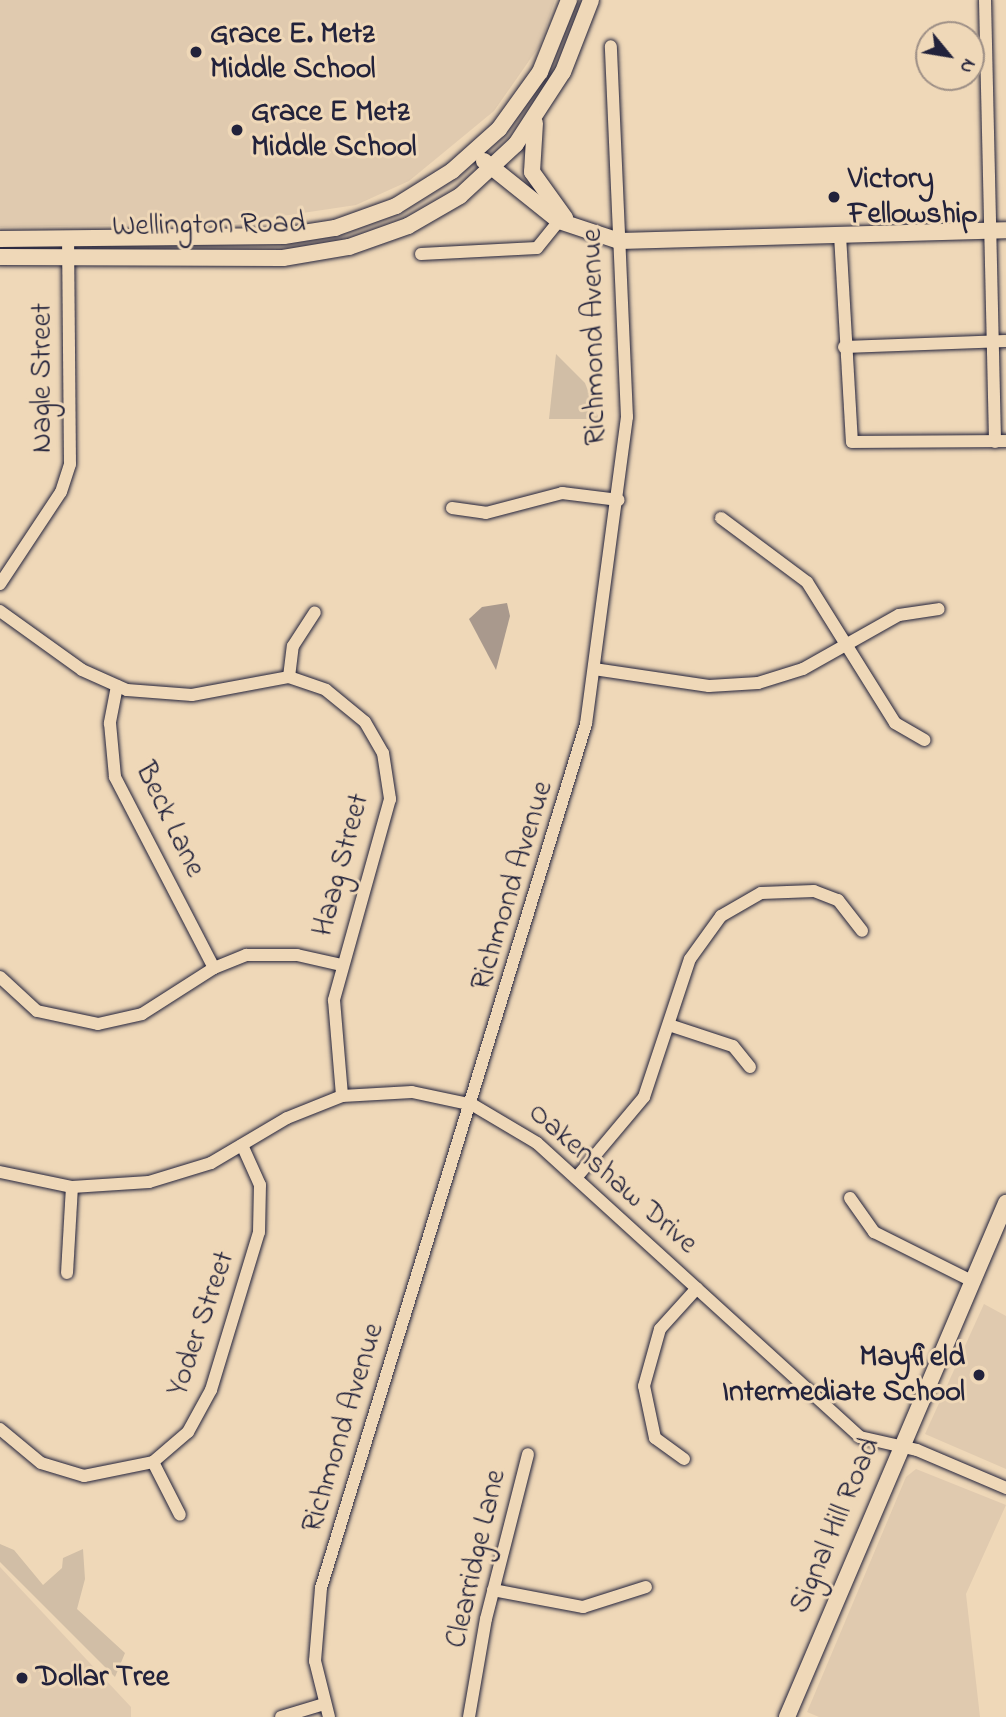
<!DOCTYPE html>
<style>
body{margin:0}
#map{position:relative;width:1006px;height:1717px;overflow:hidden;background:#efd8b8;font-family:"Indie Flower",sans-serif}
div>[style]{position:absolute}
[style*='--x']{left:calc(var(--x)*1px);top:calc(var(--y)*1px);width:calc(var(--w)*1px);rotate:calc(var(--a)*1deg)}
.built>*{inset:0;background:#e0caaf}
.green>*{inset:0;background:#d1bea6}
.water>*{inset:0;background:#a9998d}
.roads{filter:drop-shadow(0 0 2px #22223b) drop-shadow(0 0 2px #22223b)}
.minor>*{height:12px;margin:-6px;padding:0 6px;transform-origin:6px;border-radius:6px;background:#efd8b8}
.major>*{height:16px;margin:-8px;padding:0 8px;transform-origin:8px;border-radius:8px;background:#efd8b8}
.dots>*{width:19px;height:19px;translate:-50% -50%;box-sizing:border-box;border:4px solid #efd8b8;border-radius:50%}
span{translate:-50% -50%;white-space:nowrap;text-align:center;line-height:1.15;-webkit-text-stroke:6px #efd8b8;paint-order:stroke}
.poi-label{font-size:30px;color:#22223b;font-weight:700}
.left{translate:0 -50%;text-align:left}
.right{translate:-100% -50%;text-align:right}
.street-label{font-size:30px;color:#22223b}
.north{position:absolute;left:915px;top:21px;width:70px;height:70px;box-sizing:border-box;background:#efd8b8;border:2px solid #9d8f86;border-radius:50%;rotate:120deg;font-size:19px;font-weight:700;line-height:28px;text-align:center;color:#22223b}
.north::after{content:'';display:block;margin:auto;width:24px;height:32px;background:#22223b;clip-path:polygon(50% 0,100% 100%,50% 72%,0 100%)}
</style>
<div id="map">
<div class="built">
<div style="clip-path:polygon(0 0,555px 0,540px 45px,494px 111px,409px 181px,356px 205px,236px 223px,0 227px)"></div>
<div style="clip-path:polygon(984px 1304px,1006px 1316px,1006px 1469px,925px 1434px)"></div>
<div style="clip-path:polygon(916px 1469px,1006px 1505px,966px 1594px,980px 1717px,819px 1717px,807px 1712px,906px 1477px)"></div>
<div style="clip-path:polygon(0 1567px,131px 1707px,131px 1717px,0 1717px)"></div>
</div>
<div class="green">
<div style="clip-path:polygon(556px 354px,585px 383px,599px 419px,549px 419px)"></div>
<div style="clip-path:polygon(0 1544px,14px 1550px,43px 1585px,62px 1568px,63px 1558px,83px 1549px,85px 1579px,77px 1609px,125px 1653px,115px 1677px,0 1562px)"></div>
</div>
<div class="water">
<div style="clip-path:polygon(507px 603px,510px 616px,496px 670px,469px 619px,482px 607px)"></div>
</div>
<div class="roads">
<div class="minor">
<div style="--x:985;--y:0;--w:442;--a:88.7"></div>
<div style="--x:840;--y:235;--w:207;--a:86.7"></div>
<div style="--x:852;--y:442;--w:154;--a:-0.4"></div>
<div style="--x:421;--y:254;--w:116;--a:-3"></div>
<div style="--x:537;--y:248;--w:35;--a:-51"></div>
<div style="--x:844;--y:347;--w:162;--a:-2.1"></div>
<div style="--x:452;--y:508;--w:34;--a:8"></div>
<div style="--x:486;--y:513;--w:79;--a:-14.7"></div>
<div style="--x:562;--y:493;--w:57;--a:7"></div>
<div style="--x:721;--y:518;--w:107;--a:36.7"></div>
<div style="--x:807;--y:582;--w:166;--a:58"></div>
<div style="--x:895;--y:723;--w:34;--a:30"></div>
<div style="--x:0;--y:584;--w:110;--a:-56.5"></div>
<div style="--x:61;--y:492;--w:29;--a:-72"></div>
<div style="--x:70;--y:464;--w:227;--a:-90.5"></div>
<div style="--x:0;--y:611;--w:101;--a:35.7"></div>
<div style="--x:82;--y:670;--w:49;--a:24"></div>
<div style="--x:127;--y:690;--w:65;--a:4.4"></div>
<div style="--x:192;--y:695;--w:99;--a:-10.5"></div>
<div style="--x:289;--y:677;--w:39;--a:19"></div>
<div style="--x:326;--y:690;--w:50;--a:39.4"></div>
<div style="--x:365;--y:722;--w:36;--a:60"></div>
<div style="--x:383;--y:753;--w:47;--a:81.3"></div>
<div style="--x:390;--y:799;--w:209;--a:105.6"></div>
<div style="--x:334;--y:1000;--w:96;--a:85.2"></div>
<div style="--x:594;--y:669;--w:116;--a:8.4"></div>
<div style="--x:709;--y:686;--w:49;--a:-3.5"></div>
<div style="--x:758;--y:683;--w:47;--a:-17.3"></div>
<div style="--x:803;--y:669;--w:110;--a:-29.4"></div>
<div style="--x:899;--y:615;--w:40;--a:-8.5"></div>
<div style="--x:289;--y:677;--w:31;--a:-83"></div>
<div style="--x:293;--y:646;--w:40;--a:-57.1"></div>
<div style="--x:117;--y:686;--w:38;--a:101"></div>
<div style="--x:110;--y:723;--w:54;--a:84.7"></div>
<div style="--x:115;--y:777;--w:215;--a:62.6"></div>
<div style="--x:0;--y:977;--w:50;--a:42.6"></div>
<div style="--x:37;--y:1011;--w:62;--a:12"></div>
<div style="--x:98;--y:1024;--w:45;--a:-12.8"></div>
<div style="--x:142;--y:1014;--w:85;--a:-32.6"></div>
<div style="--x:214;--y:968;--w:35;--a:-22"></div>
<div style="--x:246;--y:955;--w:51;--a:0"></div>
<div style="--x:297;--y:955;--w:45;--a:12.8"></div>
<div style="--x:669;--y:1025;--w:67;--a:18.2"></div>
<div style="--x:733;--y:1046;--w:27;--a:51"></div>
<div style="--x:0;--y:1172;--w:74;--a:11.8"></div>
<div style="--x:72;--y:1187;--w:77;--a:-3.7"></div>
<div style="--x:149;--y:1182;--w:65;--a:-17"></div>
<div style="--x:211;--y:1163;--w:88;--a:-30.6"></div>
<div style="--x:287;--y:1118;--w:59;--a:-21.8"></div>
<div style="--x:342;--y:1096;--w:70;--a:-3.3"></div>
<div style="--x:412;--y:1092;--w:62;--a:12"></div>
<div style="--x:473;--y:1105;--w:74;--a:30.7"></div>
<div style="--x:537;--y:1143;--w:437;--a:42.3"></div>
<div style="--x:860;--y:1437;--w:58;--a:12.8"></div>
<div style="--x:917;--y:1450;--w:97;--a:23.1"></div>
<div style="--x:576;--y:1178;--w:106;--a:-50"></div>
<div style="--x:644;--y:1097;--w:145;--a:-71.6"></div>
<div style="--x:690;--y:959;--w:53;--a:-54.2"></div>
<div style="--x:721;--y:916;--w:46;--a:-29.9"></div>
<div style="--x:761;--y:893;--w:53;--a:-2.2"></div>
<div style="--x:814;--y:891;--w:26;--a:21"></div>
<div style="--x:838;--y:900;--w:39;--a:52"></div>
<div style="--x:850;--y:1198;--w:42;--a:54.8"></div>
<div style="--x:874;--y:1232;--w:110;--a:26.6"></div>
<div style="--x:67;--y:1273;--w:86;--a:-86.7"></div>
<div style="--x:0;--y:1429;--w:53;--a:39.7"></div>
<div style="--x:41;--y:1463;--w:45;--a:16.8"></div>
<div style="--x:84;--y:1476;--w:70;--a:-11.5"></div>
<div style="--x:153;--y:1462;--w:46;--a:-40.6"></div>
<div style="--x:188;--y:1432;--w:48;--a:-61.3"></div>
<div style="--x:211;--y:1390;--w:165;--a:-73.1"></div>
<div style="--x:259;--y:1232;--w:47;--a:-88.8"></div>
<div style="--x:260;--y:1185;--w:44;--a:-114.2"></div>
<div style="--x:684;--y:1459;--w:36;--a:-144"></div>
<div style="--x:655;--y:1438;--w:53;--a:-101.9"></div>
<div style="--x:644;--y:1386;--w:59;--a:-74.3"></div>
<div style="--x:660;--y:1329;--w:55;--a:-47.9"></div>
<div style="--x:153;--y:1462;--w:59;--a:63"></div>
<div style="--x:493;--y:1590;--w:92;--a:10.7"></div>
<div style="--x:583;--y:1607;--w:66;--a:-17.6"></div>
<div style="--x:281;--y:1717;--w:45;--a:-16.8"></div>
<div style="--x:329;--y:1717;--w:58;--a:-104"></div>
<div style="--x:315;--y:1661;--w:73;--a:-85.3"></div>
<div style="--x:321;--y:1588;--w:904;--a:-72.95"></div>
<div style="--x:586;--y:724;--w:310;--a:-82.4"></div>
<div style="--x:627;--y:417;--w:371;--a:-92.5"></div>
<div style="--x:469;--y:1717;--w:99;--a:-80.2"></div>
<div style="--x:486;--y:1619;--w:170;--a:-75.7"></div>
</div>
<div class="major">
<div style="--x:535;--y:123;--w:49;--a:93.5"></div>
<div style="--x:532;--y:172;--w:57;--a:54.3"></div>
<div style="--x:484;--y:161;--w:96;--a:38.7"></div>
<div style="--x:559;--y:221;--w:63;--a:18.4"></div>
<div style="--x:619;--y:241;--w:387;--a:-1.6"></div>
<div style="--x:0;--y:239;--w:284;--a:-0.6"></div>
<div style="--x:284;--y:236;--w:52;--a:-8.9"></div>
<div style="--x:335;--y:228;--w:65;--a:-19.8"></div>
<div style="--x:396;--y:206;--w:66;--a:-32"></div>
<div style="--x:452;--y:171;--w:63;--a:-41.8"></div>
<div style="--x:499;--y:129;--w:70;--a:-54.3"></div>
<div style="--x:540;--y:72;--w:78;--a:-68.1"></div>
<div style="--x:0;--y:257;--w:283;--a:0.2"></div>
<div style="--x:283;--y:258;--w:67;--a:-9.5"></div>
<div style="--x:349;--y:247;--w:63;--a:-19.6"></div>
<div style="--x:408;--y:226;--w:60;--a:-30"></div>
<div style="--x:460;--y:196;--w:76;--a:-42.9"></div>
<div style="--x:516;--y:144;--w:86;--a:-56.9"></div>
<div style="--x:563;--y:72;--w:77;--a:-68.7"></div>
<div style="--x:787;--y:1717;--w:559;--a:-66.92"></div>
</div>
</div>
<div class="dots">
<div style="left:196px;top:52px;background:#22223b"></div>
<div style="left:237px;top:130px;background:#22223b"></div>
<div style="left:834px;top:197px;background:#22223b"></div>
<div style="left:979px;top:1375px;background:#22223b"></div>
<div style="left:22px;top:1678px;background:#22223b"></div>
</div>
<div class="poi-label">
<span class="left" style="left:210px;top:52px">Grace E. Metz<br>Middle School</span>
<span class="left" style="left:251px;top:130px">Grace E Metz<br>Middle School</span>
<span class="left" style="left:848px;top:197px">Victory<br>Fellowship</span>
<span class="right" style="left:965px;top:1375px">Mayfield<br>Intermediate School</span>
<span class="left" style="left:36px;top:1678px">Dollar Tree</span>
</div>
<div class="street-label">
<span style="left:209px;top:226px;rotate:-1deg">Wellington Road</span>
<span style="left:595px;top:337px;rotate:-91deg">Richmond Avenue</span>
<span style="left:43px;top:378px;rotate:-90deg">Nagle Street</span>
<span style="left:169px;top:820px;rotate:64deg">Beck Lane</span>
<span style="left:342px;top:865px;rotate:-75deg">Haag Street</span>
<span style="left:513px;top:886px;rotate:-73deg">Richmond Avenue</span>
<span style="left:612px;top:1179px;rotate:41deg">Oakenshaw Drive</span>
<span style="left:202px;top:1324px;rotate:-71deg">Yoder Street</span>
<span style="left:344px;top:1428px;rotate:-73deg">Richmond Avenue</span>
<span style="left:836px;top:1526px;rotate:-67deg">Signal Hill Road</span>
<span style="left:477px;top:1559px;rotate:-77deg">Clearridge Lane</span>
</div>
<div class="north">N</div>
</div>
